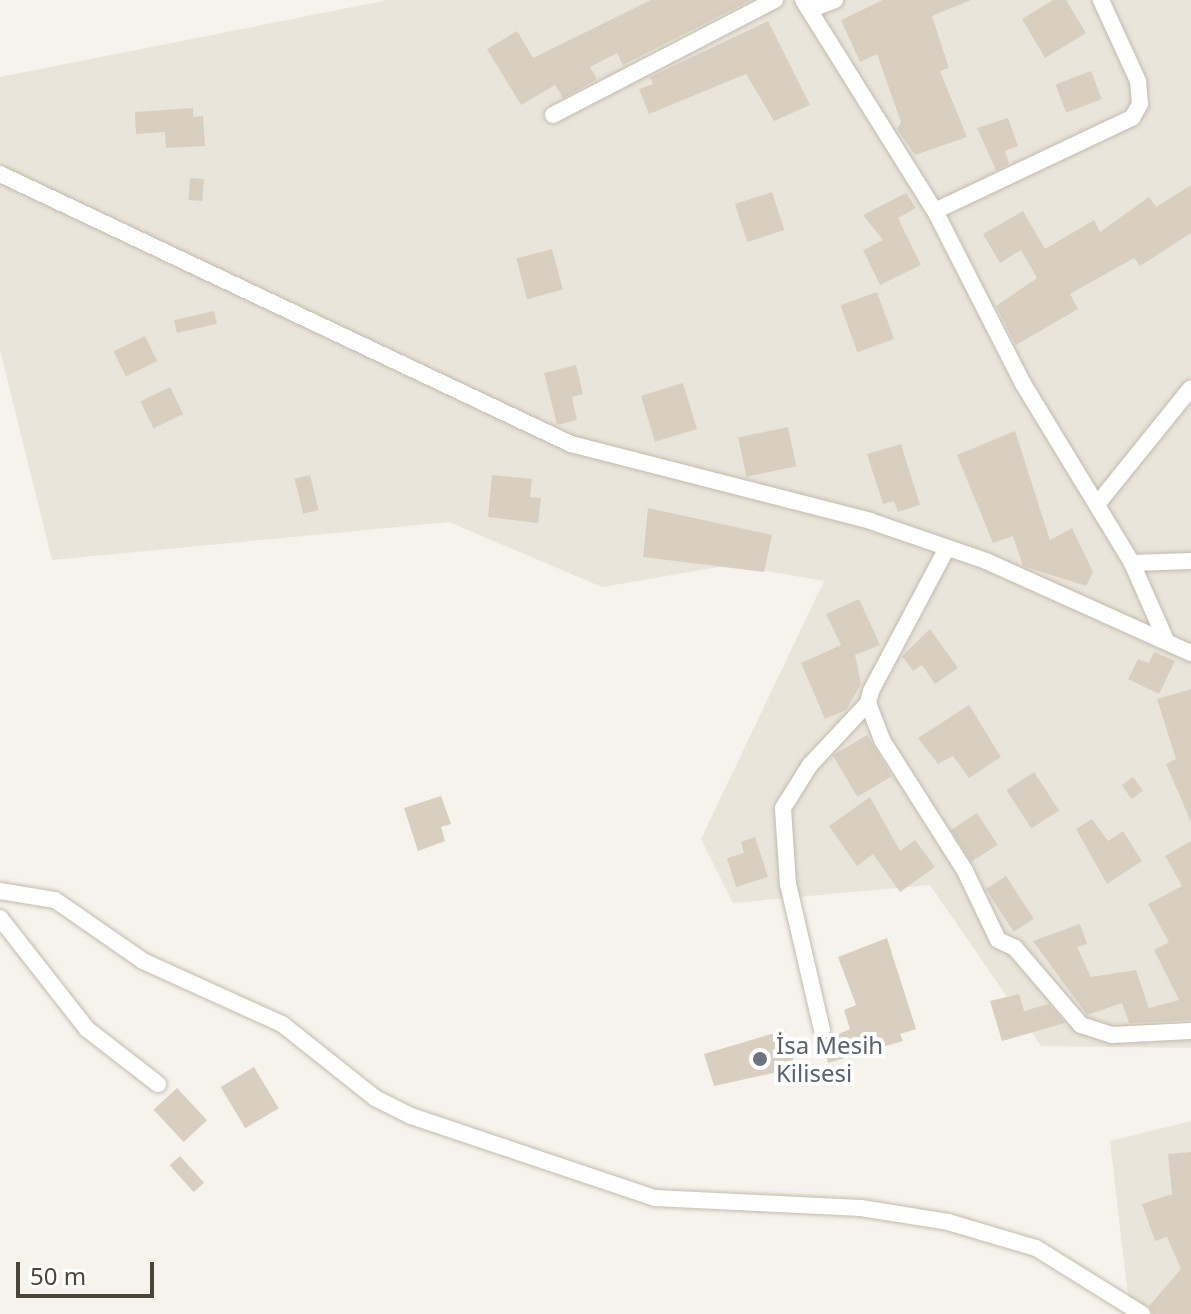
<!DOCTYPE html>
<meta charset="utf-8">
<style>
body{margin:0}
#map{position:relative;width:1191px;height:1314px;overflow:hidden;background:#f6f3ec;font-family:"Noto Sans",sans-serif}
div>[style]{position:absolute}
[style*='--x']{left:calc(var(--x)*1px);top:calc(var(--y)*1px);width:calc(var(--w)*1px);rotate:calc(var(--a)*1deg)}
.residential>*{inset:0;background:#eae5da}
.building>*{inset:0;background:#d8cfc1;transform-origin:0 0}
.roads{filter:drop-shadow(0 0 2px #c2bbae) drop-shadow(0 0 2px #c2bbae)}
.minor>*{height:16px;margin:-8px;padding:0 8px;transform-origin:8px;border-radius:8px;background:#fff}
.dots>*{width:22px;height:22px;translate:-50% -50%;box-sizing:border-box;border:4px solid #fff;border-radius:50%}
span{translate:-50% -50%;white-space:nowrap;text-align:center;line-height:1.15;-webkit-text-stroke:8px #fff;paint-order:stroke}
.worship-label{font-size:24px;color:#5b616d}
.left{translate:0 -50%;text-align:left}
.scale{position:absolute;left:16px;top:1262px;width:138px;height:36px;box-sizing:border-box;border:4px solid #4b4439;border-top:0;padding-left:10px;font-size:24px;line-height:28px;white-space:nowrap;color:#4b4439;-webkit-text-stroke:6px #fff;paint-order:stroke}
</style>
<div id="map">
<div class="residential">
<div style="clip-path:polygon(388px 0,1191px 0,1191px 1048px,1041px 1046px,930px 885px,733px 903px,701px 839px,824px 581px,731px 565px,602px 587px,449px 522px,52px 560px,0 350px,0 77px)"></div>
<div style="clip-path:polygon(1191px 1121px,1191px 1314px,1130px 1314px,1110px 1141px)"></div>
</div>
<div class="building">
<div style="clip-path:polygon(651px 0,751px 0,623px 65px,617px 53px,590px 67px,597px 79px,563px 98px,555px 85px,521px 105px,487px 49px,517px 31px,533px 58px)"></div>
<div style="clip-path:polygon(883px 0,971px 0,932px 16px,949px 68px,940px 71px,967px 137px,915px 155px,897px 129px,901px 122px,877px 54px,860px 62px,841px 20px)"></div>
<div style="clip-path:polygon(1053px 0,1066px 0,1086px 33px,1045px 58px,1022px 19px)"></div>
<div style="clip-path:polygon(768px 21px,810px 105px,774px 121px,746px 74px,649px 114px,639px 89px,653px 84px,650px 77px)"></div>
<div style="left:1091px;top:71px;width:30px;height:38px;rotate:69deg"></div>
<div style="clip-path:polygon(193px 108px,193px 117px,203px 116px,205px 146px,166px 148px,165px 132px,136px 134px,135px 112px)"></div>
<div style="clip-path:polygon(1008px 118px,1018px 146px,1005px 151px,1009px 164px,996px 170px,977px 128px)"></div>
<div style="left:190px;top:178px;width:14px;height:22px;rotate:4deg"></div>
<div style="clip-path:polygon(1191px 185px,1191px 233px,1140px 266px,1134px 258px,1070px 294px,1078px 309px,1016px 345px,996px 306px,1037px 278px,1021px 250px,1000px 263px,983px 234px,1023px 211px,1045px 249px,1094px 220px,1100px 232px,1149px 197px,1156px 207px)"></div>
<div style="left:772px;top:192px;width:40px;height:39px;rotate:72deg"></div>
<div style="clip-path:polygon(906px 193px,916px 208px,898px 218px,921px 265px,880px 285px,863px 250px,883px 240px,863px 215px)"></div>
<div style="left:552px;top:249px;width:42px;height:37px;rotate:75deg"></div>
<div style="left:877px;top:292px;width:50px;height:39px;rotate:70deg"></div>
<div style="left:214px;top:311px;width:13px;height:41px;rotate:77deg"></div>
<div style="left:145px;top:336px;width:28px;height:35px;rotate:64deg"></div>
<div style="clip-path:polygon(576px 365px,583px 394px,572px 397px,577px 420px,557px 425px,544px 373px)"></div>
<div style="left:683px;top:383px;width:48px;height:44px;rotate:73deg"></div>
<div style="left:170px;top:387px;width:30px;height:33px;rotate:64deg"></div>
<div style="left:788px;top:427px;width:40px;height:51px;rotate:78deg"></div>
<div style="clip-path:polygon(1015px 431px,1050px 540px,1072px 528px,1093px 572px,1086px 586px,1023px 566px,1013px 536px,993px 543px,957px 455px)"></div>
<div style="clip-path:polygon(901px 444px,920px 505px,898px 512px,894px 501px,883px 504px,867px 454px)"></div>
<div style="left:310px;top:475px;width:36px;height:16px;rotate:76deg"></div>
<div style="clip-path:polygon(492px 475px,532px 479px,530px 497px,541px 498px,538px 523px,488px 517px)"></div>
<div style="clip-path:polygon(648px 508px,772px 535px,764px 572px,643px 557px)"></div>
<div style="clip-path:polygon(859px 599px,880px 645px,855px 655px,861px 684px,846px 710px,825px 719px,801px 663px,841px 645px,826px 614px)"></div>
<div style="clip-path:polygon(930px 629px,958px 668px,935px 684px,922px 665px,913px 671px,902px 656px)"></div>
<div style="clip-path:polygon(1154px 652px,1175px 661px,1159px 694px,1128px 679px,1138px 659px,1149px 663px)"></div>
<div style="clip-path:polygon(1191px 689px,1191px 822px,1166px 764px,1176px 759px,1157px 699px)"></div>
<div style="clip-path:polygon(969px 705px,1001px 757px,969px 778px,953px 756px,938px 764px,918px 738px)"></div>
<div style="left:867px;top:735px;width:48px;height:40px;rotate:59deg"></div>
<div style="left:1034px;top:772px;width:46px;height:33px;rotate:57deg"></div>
<div style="left:1133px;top:777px;width:17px;height:14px;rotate:54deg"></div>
<div style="clip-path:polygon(441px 796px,451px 824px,441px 827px,445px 841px,418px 851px,404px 808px)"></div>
<div style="clip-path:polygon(870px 797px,900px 851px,915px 840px,935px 867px,900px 892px,873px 854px,857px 866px,829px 826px)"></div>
<div style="left:977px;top:813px;width:38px;height:31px;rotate:57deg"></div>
<div style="clip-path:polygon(1092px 819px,1108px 841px,1123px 831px,1142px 861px,1107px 884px,1076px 829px)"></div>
<div style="clip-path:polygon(755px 837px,768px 877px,736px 887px,727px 858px,744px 853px,741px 842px)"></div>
<div style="clip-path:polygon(1191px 841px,1191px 1020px,1129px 1023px,1122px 1003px,1087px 1015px,1033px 941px,1080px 924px,1087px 944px,1077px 947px,1091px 977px,1136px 970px,1149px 1008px,1179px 1000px,1154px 950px,1169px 942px,1148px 904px,1182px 886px,1165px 856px)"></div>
<div style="left:1006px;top:876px;width:51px;height:24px;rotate:57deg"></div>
<div style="clip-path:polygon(887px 938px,916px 1029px,900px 1034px,903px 1041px,828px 1063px,822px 1041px,850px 1029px,844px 1010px,856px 1005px,838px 957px)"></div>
<div style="clip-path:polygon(1019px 994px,1024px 1011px,1049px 1004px,1065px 1023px,1002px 1041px,990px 1001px)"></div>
<div style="clip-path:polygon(785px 1030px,796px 1068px,714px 1086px,704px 1054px)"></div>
<div style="left:254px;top:1067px;width:48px;height:39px;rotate:59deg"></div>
<div style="left:177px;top:1088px;width:44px;height:32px;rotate:47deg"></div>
<div style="clip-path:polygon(1191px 1152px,1191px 1314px,1153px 1314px,1149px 1306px,1181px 1269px,1167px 1237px,1155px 1241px,1142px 1204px,1172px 1194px,1168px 1154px)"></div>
<div style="left:180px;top:1156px;width:36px;height:14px;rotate:48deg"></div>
</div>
<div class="roads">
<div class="minor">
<div style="--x:803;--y:0;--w:249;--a:58"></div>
<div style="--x:935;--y:211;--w:192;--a:63"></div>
<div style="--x:1022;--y:382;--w:212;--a:58.7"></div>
<div style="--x:1132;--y:563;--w:80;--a:66.3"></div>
<div style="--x:809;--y:10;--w:28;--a:-21"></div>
<div style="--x:553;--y:115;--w:250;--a:-27.4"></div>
<div style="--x:0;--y:174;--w:632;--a:25.31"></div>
<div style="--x:571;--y:444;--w:309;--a:14.4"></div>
<div style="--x:870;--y:521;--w:123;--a:19"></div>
<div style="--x:986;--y:561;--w:225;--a:24.2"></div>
<div style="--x:935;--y:211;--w:218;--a:-25.3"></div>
<div style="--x:1132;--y:118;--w:16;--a:-60"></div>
<div style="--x:1140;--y:104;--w:23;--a:-95"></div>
<div style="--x:1138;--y:81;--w:89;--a:-114.6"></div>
<div style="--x:1099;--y:502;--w:146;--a:-51.1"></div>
<div style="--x:947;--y:548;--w:162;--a:118"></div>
<div style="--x:871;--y:691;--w:12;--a:104"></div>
<div style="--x:868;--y:703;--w:40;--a:69"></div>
<div style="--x:882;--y:740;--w:155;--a:57.6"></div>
<div style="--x:965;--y:871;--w:76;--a:64.4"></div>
<div style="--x:998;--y:940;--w:19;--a:25"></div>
<div style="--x:1015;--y:948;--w:101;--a:49.4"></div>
<div style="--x:1081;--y:1025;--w:33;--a:18"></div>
<div style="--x:1112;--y:1035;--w:79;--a:-2.9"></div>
<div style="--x:1132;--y:563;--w:59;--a:-1.9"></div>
<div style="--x:0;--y:891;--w:56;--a:9.3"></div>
<div style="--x:55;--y:900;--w:107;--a:34.7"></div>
<div style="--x:143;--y:961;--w:153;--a:24.4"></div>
<div style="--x:282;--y:1024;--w:119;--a:38.5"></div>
<div style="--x:375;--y:1098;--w:40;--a:26.6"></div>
<div style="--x:411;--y:1116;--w:257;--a:18.6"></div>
<div style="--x:655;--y:1198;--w:206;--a:2.8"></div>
<div style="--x:861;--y:1208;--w:88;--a:9.1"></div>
<div style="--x:948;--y:1222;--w:92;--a:16.5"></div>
<div style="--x:1036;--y:1248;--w:125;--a:31.9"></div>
<div style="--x:0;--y:918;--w:141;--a:51.9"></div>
<div style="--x:87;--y:1029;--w:90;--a:37.8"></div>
<div style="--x:822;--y:1030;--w:150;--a:-103.1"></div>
<div style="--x:788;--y:884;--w:76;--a:-93.8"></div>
<div style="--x:783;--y:808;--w:51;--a:-57.9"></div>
<div style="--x:810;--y:765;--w:85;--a:-46.9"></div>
</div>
</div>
<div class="dots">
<div style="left:760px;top:1059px;background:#6b7280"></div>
</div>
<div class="worship-label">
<span class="left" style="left:776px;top:1059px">İsa Mesih<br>Kilisesi</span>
</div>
<div class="scale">50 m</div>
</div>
